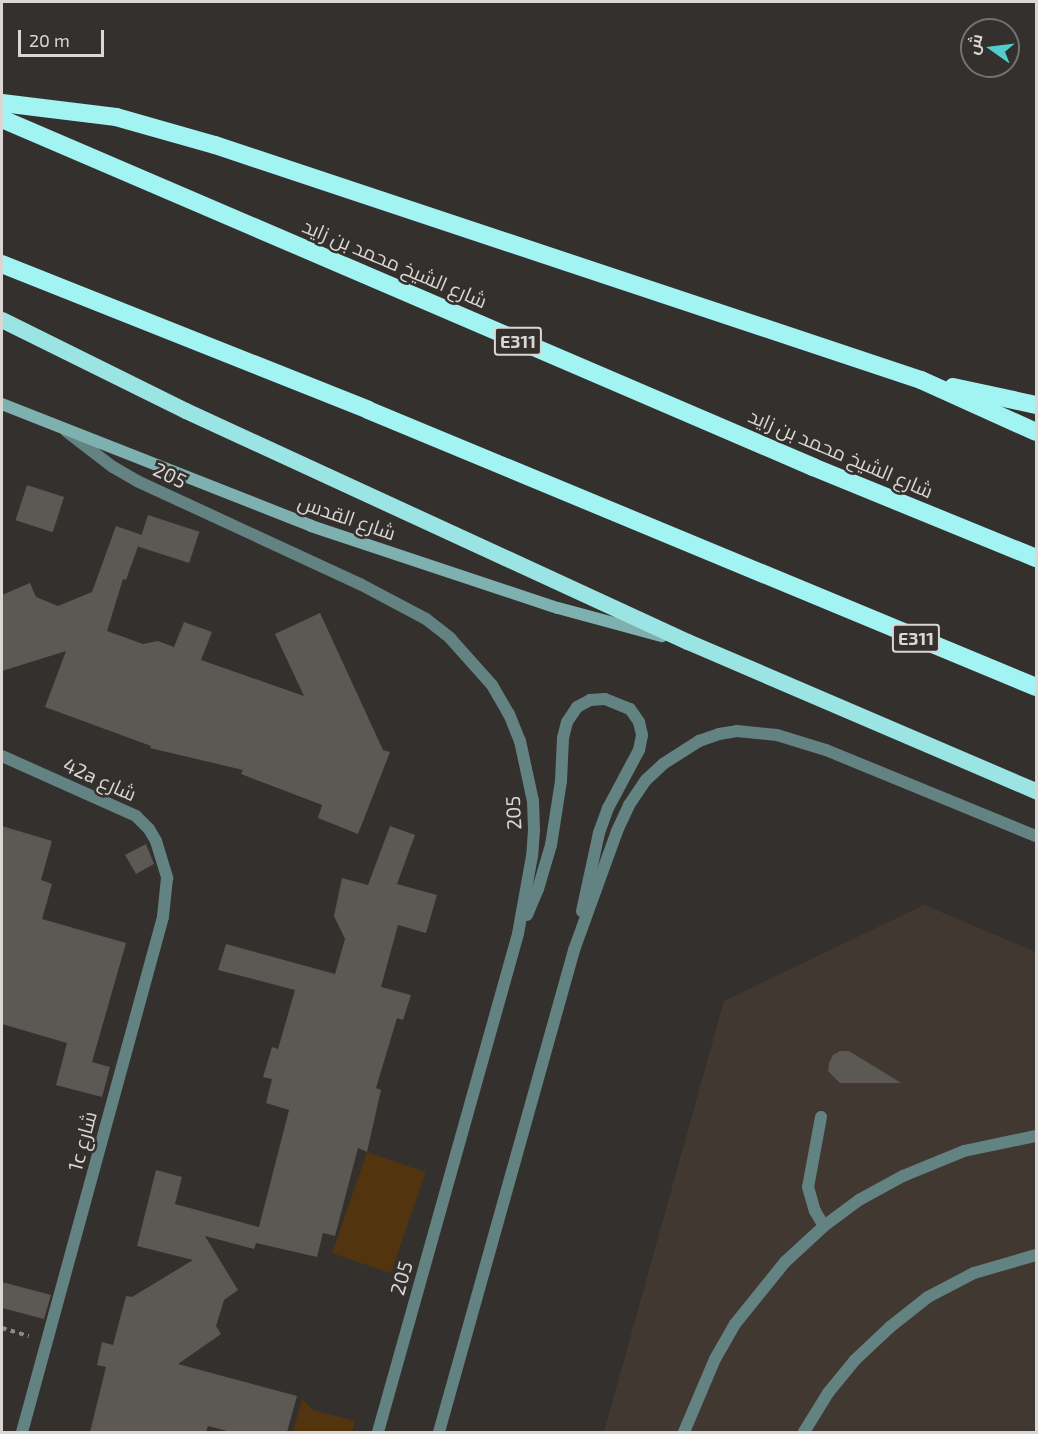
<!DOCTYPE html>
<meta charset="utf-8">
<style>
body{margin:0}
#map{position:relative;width:1038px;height:1434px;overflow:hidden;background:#34302d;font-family:"Exo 2",Cairo,sans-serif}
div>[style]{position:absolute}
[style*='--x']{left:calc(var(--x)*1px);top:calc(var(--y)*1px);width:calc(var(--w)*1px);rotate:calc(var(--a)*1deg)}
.built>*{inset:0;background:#413931}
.green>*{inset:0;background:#52340e;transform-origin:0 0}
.building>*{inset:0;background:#5c5854;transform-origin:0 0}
.path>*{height:4px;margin-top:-2px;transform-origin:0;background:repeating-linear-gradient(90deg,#8c8986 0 4.5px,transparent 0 9px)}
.service>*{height:12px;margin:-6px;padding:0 6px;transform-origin:6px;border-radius:6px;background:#638282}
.minor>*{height:12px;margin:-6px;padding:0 6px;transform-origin:6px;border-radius:6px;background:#638282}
.tertiary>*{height:12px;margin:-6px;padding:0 6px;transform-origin:6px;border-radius:6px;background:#638282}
.secondary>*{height:12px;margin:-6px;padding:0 6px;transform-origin:6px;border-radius:6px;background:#7db0af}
.trunk>*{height:16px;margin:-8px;padding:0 8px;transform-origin:8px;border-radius:8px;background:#9ae4e3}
.motorway>*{height:18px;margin:-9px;padding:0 9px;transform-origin:9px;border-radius:9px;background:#a2f4f3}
span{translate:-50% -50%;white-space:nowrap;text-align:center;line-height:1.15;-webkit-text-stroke:5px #34302d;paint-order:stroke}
.shield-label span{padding:2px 4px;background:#34302d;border:2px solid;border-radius:4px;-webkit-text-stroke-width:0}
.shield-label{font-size:18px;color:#d9d6d4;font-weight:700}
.street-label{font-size:20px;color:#d9d6d4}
.frame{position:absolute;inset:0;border:3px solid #d9d6d4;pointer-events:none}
.north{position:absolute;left:960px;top:18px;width:60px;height:60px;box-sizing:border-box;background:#34302d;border:2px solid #767270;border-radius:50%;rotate:284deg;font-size:16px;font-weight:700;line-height:24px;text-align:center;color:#d9d6d4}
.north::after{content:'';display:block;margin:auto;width:21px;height:27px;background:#52cdcc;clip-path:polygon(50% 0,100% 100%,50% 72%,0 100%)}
.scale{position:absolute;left:18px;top:30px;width:86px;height:27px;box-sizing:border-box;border:3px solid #d9d6d4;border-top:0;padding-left:8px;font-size:18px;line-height:21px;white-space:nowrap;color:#d9d6d4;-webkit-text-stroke:4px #34302d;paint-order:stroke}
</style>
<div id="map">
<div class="built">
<div style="clip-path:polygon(924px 905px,1036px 952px,1036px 1432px,604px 1432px,724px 1001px)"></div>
</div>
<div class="green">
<div style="left:367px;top:1152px;width:62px;height:107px;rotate:19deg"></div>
<div style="clip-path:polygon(302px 1399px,313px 1410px,355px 1421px,352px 1432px,293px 1432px)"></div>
</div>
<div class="building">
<div style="left:27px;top:485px;width:39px;height:37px;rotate:18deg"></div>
<div style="left:148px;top:515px;width:54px;height:33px;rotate:18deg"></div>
<div style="clip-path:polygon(116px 526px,142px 535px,126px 580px,123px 579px,107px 631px,143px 644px,158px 641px,174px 647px,184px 622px,212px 632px,201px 660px,304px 696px,275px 634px,320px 613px,383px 750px,390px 752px,358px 834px,318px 818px,322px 805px,241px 774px,243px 770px,150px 748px,151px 746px,45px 707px,66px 651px,2px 671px,2px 595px,30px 583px,36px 597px,58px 606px,92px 592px)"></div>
<div style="clip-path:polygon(2px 826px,52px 841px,41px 880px,52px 884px,42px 919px,126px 943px,92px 1062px,110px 1067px,102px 1097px,56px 1085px,67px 1043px,2px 1024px)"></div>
<div style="clip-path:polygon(390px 826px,415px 835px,397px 884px,437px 895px,426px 933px,398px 925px,381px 987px,411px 995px,403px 1020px,397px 1018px,376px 1088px,381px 1090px,367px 1152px,358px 1148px,335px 1236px,323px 1233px,317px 1257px,256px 1243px,254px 1249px,205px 1236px,238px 1290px,224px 1300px,216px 1326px,221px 1334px,178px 1364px,297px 1396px,287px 1432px,231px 1432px,208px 1426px,206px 1432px,90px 1432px,106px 1367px,97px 1365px,102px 1342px,113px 1345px,126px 1296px,132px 1297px,193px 1260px,137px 1246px,156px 1170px,182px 1177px,175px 1204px,259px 1227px,289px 1110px,266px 1103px,272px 1079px,263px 1077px,272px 1047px,278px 1049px,295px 990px,218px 970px,226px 944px,335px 974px,345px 939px,334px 916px,342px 878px,368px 885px)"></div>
<div style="clip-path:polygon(146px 844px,154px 864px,136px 874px,125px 855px)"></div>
<div style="clip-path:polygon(840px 1051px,849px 1051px,901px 1083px,840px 1083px,828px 1071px,829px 1063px,833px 1055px)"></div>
<div style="clip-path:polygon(2px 1282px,51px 1295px,44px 1319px,2px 1308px)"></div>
</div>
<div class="path">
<div style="--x:2;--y:1328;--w:28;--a:17"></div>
</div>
<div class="service">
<div style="--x:821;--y:1117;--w:71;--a:100.5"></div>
<div style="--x:808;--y:1187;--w:25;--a:74"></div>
<div style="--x:815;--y:1211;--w:17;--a:59"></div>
<div style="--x:684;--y:1432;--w:79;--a:-67"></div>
<div style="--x:715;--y:1359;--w:40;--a:-60.3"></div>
<div style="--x:735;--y:1324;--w:80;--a:-51.1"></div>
<div style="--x:785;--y:1262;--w:53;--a:-42.7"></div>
<div style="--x:824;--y:1226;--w:44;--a:-36.6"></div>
<div style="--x:859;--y:1200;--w:50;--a:-28.6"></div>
<div style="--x:903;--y:1176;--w:66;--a:-22.3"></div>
<div style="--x:964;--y:1151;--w:74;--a:-11.8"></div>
<div style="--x:804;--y:1432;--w:46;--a:-58.4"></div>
<div style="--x:828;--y:1393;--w:43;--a:-50.7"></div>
<div style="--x:855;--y:1360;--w:48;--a:-43.3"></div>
<div style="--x:890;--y:1327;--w:48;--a:-38.3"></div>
<div style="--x:928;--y:1297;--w:52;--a:-27.6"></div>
<div style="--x:974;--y:1273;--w:65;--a:-16.2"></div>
</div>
<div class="minor">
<div style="--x:2;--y:756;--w:147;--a:24.1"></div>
<div style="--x:136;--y:816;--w:18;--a:45"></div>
<div style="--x:149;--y:829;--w:14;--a:60"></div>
<div style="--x:156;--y:841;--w:39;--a:73"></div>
<div style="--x:167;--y:878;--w:39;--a:96"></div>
<div style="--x:163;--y:917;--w:534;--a:105.31"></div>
</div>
<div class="tertiary">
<div style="--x:66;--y:431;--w:59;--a:37.5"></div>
<div style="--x:113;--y:467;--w:28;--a:30"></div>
<div style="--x:137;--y:481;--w:246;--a:24.8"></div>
<div style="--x:360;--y:584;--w:75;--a:27.9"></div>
<div style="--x:426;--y:619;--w:31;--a:38"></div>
<div style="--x:450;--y:638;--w:63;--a:48.2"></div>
<div style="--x:492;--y:685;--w:34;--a:60"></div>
<div style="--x:509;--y:714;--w:29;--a:68"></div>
<div style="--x:520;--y:741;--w:61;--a:77.8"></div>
<div style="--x:533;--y:801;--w:29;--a:88"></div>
<div style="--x:534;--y:830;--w:26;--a:94"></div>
<div style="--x:532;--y:856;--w:79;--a:100.2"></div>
<div style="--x:518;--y:934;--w:517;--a:105.7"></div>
<div style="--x:527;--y:915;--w:28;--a:-67"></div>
<div style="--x:538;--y:889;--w:46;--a:-73.5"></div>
<div style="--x:551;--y:845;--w:65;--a:-81.1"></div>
<div style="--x:561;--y:781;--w:43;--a:-87.3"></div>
<div style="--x:563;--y:738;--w:16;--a:-76"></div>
<div style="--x:567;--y:722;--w:18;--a:-56"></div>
<div style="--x:577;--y:707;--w:15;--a:-28"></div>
<div style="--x:590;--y:700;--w:15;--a:-4"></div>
<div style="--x:605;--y:699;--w:27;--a:22"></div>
<div style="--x:630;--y:709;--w:16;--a:55"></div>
<div style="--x:639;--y:722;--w:13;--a:77"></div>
<div style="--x:642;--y:735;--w:15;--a:101"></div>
<div style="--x:639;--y:750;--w:66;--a:118.1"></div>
<div style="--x:608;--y:808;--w:27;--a:110"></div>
<div style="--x:599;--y:833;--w:80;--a:102.3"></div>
<div style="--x:439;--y:1432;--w:501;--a:-74.35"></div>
<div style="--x:574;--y:950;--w:127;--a:-70.1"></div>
<div style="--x:617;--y:831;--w:29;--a:-65"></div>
<div style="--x:629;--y:805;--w:30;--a:-56"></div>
<div style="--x:646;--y:780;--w:23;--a:-43"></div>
<div style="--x:663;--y:764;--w:43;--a:-32.6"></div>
<div style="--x:699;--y:741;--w:21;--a:-19"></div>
<div style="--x:719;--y:734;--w:18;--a:-9"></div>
<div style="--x:737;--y:731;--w:40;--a:5.7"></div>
<div style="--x:777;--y:735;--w:51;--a:17"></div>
<div style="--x:826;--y:750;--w:227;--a:22.3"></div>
</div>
<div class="secondary">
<div style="--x:2;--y:404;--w:332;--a:21.5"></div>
<div style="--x:311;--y:526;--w:260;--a:18.4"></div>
<div style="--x:558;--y:608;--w:108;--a:15.1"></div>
</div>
<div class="trunk">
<div style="--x:2;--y:320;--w:205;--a:26.3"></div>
<div style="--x:186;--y:411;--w:553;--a:24.71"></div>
<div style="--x:688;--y:642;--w:379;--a:23.2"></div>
</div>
<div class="motorway">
<div style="--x:2;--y:103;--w:115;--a:7"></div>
<div style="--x:116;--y:117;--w:103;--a:15.8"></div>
<div style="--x:215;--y:145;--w:744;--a:18.41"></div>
<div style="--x:921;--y:380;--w:126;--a:24.3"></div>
<div style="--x:2;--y:119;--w:883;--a:23.22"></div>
<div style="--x:813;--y:467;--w:241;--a:22.2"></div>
<div style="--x:2;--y:264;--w:394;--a:21.7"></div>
<div style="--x:368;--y:410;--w:723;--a:22.52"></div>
<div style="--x:953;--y:387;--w:85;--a:12.2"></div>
</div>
<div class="shield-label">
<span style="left:518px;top:341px">E311</span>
<span style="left:916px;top:638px">E311</span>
</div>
<div class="street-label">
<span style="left:395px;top:263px;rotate:23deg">شارع الشيخ محمد بن زايد</span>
<span style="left:841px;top:453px;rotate:23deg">شارع الشيخ محمد بن زايد</span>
<span style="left:170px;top:475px;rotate:25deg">205</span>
<span style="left:347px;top:517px;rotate:19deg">شارع القدس</span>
<span style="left:100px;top:779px;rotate:24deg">42a شارع</span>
<span style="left:513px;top:813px;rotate:-93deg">205</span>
<span style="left:82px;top:1141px;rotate:-75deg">1c شارع</span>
<span style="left:401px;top:1278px;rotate:-74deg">205</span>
</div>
<div class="frame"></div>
<div class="north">ش</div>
<div class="scale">20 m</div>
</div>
